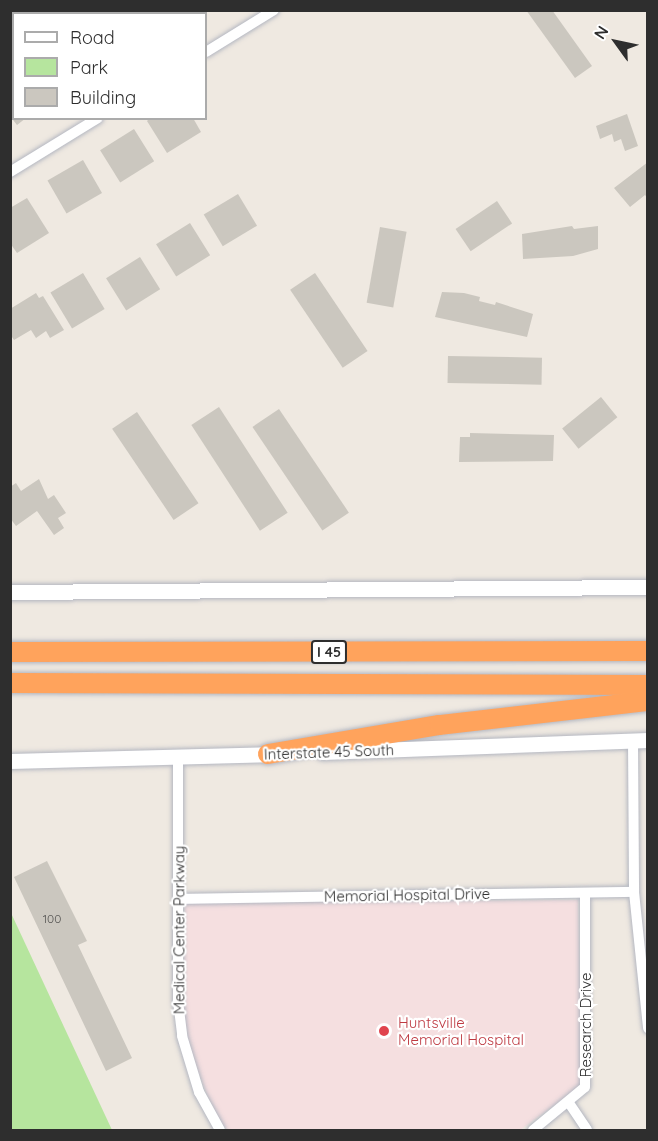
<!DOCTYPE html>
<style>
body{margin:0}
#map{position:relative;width:658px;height:1141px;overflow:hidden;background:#efe9e1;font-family:Quicksand,sans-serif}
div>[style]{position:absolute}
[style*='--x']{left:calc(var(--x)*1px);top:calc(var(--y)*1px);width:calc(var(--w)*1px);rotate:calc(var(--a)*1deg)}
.medical>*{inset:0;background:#f5dfe0}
.green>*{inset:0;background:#b6e59e}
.building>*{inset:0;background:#cbc7bf;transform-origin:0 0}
.roads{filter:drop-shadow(0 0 2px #b4b7c1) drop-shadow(0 0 2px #b4b7c1)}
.street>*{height:10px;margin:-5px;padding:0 5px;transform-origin:5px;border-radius:5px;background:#fff}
.secondary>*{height:15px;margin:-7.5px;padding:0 7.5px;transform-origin:7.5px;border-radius:7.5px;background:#fff}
.highway>*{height:20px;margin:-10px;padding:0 10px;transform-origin:10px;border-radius:10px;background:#ffa35c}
.dots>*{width:16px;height:16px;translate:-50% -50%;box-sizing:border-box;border:3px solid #fff;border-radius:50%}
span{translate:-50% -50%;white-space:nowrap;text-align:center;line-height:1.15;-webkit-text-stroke:4.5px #fff;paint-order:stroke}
.number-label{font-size:12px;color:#555452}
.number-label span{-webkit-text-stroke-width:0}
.shield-label span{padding:2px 4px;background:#fff;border:2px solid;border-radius:4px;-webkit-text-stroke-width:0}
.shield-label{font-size:14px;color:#2e2e2e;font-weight:700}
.street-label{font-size:15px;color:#2e2e2e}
.health-label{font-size:15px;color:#be3a42}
.left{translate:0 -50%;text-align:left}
.frame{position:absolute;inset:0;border:12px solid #2e2e2e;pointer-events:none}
.legend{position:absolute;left:12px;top:12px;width:195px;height:108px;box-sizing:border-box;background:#fff;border:2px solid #ababab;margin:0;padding:8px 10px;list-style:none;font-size:18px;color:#2e2e2e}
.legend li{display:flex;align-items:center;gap:12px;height:30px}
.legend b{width:30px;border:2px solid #ababab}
.north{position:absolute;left:586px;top:12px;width:60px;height:60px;-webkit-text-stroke:4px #fff;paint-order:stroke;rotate:303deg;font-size:16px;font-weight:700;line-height:24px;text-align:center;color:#2e2e2e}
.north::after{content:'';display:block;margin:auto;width:21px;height:27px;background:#2e2e2e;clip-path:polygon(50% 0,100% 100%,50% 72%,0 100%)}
</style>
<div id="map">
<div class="medical">
<div style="clip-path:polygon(578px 900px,582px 1085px,520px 1130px,227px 1130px,214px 1111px,191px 1055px,183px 1008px,185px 903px)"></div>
</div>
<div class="green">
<div style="clip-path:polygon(10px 913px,11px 913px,112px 1130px,11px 1130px)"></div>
</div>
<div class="building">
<div style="left:90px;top:10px;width:54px;height:4px"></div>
<div style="clip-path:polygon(526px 10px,552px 10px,592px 66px,575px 78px)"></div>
<div style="clip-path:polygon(10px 83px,14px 118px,26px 118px,17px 125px,10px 116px)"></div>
<div style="clip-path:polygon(627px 114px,638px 146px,625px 151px,621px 139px,614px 142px,612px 134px,600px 139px,596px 126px)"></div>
<div style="clip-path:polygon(150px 118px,193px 118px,201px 132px,167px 153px,147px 121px)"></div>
<div style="left:134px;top:129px;width:38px;height:40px;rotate:58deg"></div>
<div style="left:83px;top:160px;width:38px;height:41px;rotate:60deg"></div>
<div style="clip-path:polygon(648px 162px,648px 199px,645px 195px,630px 207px,614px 188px)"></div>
<div style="left:238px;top:194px;width:37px;height:40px;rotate:59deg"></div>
<div style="clip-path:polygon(27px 198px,49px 233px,17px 253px,10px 243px,10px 208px)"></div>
<div style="left:497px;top:201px;width:27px;height:50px;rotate:56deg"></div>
<div style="left:190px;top:223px;width:38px;height:40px;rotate:58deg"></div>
<div style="clip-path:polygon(572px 226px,574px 229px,598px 226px,598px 249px,573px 256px,523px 259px,522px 234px)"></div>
<div style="left:380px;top:227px;width:27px;height:77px;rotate:10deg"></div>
<div style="left:140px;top:257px;width:38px;height:40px;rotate:58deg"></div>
<div style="left:83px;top:273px;width:42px;height:38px;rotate:59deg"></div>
<div style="left:315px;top:273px;width:94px;height:30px;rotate:56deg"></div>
<div style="clip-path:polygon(442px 292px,464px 293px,480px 297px,479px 301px,495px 305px,496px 302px,533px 314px,527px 337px,435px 317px)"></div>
<div style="clip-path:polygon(36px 293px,39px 298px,43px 296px,64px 330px,50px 338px,46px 331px,36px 338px,31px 330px,14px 340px,10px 334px,10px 309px)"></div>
<div style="left:448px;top:356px;width:94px;height:27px;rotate:1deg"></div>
<div style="left:601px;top:397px;width:26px;height:50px;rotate:51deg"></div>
<div style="left:219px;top:407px;width:126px;height:33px;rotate:57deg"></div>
<div style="left:279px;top:409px;width:125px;height:32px;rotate:56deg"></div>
<div style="left:137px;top:412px;width:110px;height:30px;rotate:56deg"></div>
<div style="clip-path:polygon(470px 433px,554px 435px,553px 461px,459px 462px,460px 437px,470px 437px)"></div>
<div style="clip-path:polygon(39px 479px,48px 499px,54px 495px,66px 513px,58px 518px,64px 528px,54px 535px,37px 511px,16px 526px,10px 518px,10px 487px,16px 483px,21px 491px)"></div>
<div style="clip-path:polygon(47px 861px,87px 941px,78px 945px,132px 1058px,106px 1071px,14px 877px)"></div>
</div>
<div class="roads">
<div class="street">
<div style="--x:180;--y:10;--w:4;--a:63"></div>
<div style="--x:206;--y:52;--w:80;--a:-31.7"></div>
<div style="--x:10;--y:172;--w:103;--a:-31.5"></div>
<div style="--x:633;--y:740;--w:152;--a:89.6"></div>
<div style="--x:634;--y:892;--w:137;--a:84.1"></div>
<div style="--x:178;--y:757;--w:244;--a:90"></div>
<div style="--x:178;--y:1001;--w:35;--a:83"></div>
<div style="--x:182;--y:1036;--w:59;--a:73.1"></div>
<div style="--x:199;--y:1092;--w:43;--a:61.1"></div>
<div style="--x:179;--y:899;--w:455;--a:-0.9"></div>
<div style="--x:569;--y:1103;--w:32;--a:56"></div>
<div style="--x:533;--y:1130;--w:67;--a:-39.6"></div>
<div style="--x:585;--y:1087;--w:193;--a:-90"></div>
</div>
<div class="secondary">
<div style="--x:10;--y:592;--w:638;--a:-0.45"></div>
<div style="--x:322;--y:752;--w:326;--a:-2.1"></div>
<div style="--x:10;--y:761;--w:267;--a:-1.5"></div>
</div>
<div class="highway">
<div style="--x:10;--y:652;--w:638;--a:-0.09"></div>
<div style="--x:10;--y:683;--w:638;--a:0.18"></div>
<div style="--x:268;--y:754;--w:174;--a:-9.6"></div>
<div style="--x:440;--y:725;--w:209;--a:-6.6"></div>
</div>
</div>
<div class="dots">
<div style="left:384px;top:1031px;background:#e0444e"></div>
</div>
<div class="number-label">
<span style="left:52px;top:919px">100</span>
</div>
<div class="shield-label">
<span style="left:329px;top:652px">I 45</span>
</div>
<div class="street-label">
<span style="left:329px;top:752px;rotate:-2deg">Interstate 45 South</span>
<span style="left:407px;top:895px;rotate:-1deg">Memorial Hospital Drive</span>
<span style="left:179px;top:930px;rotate:-90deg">Medical Center Parkway</span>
<span style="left:586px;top:1025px;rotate:-90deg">Research Drive</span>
</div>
<div class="health-label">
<span class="left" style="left:398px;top:1031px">Huntsville<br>Memorial Hospital</span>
</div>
<div class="frame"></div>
<ul class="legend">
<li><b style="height:8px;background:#fff"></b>Road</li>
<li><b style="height:16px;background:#b6e59e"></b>Park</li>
<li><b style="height:16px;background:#cbc7bf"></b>Building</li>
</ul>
<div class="north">N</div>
</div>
